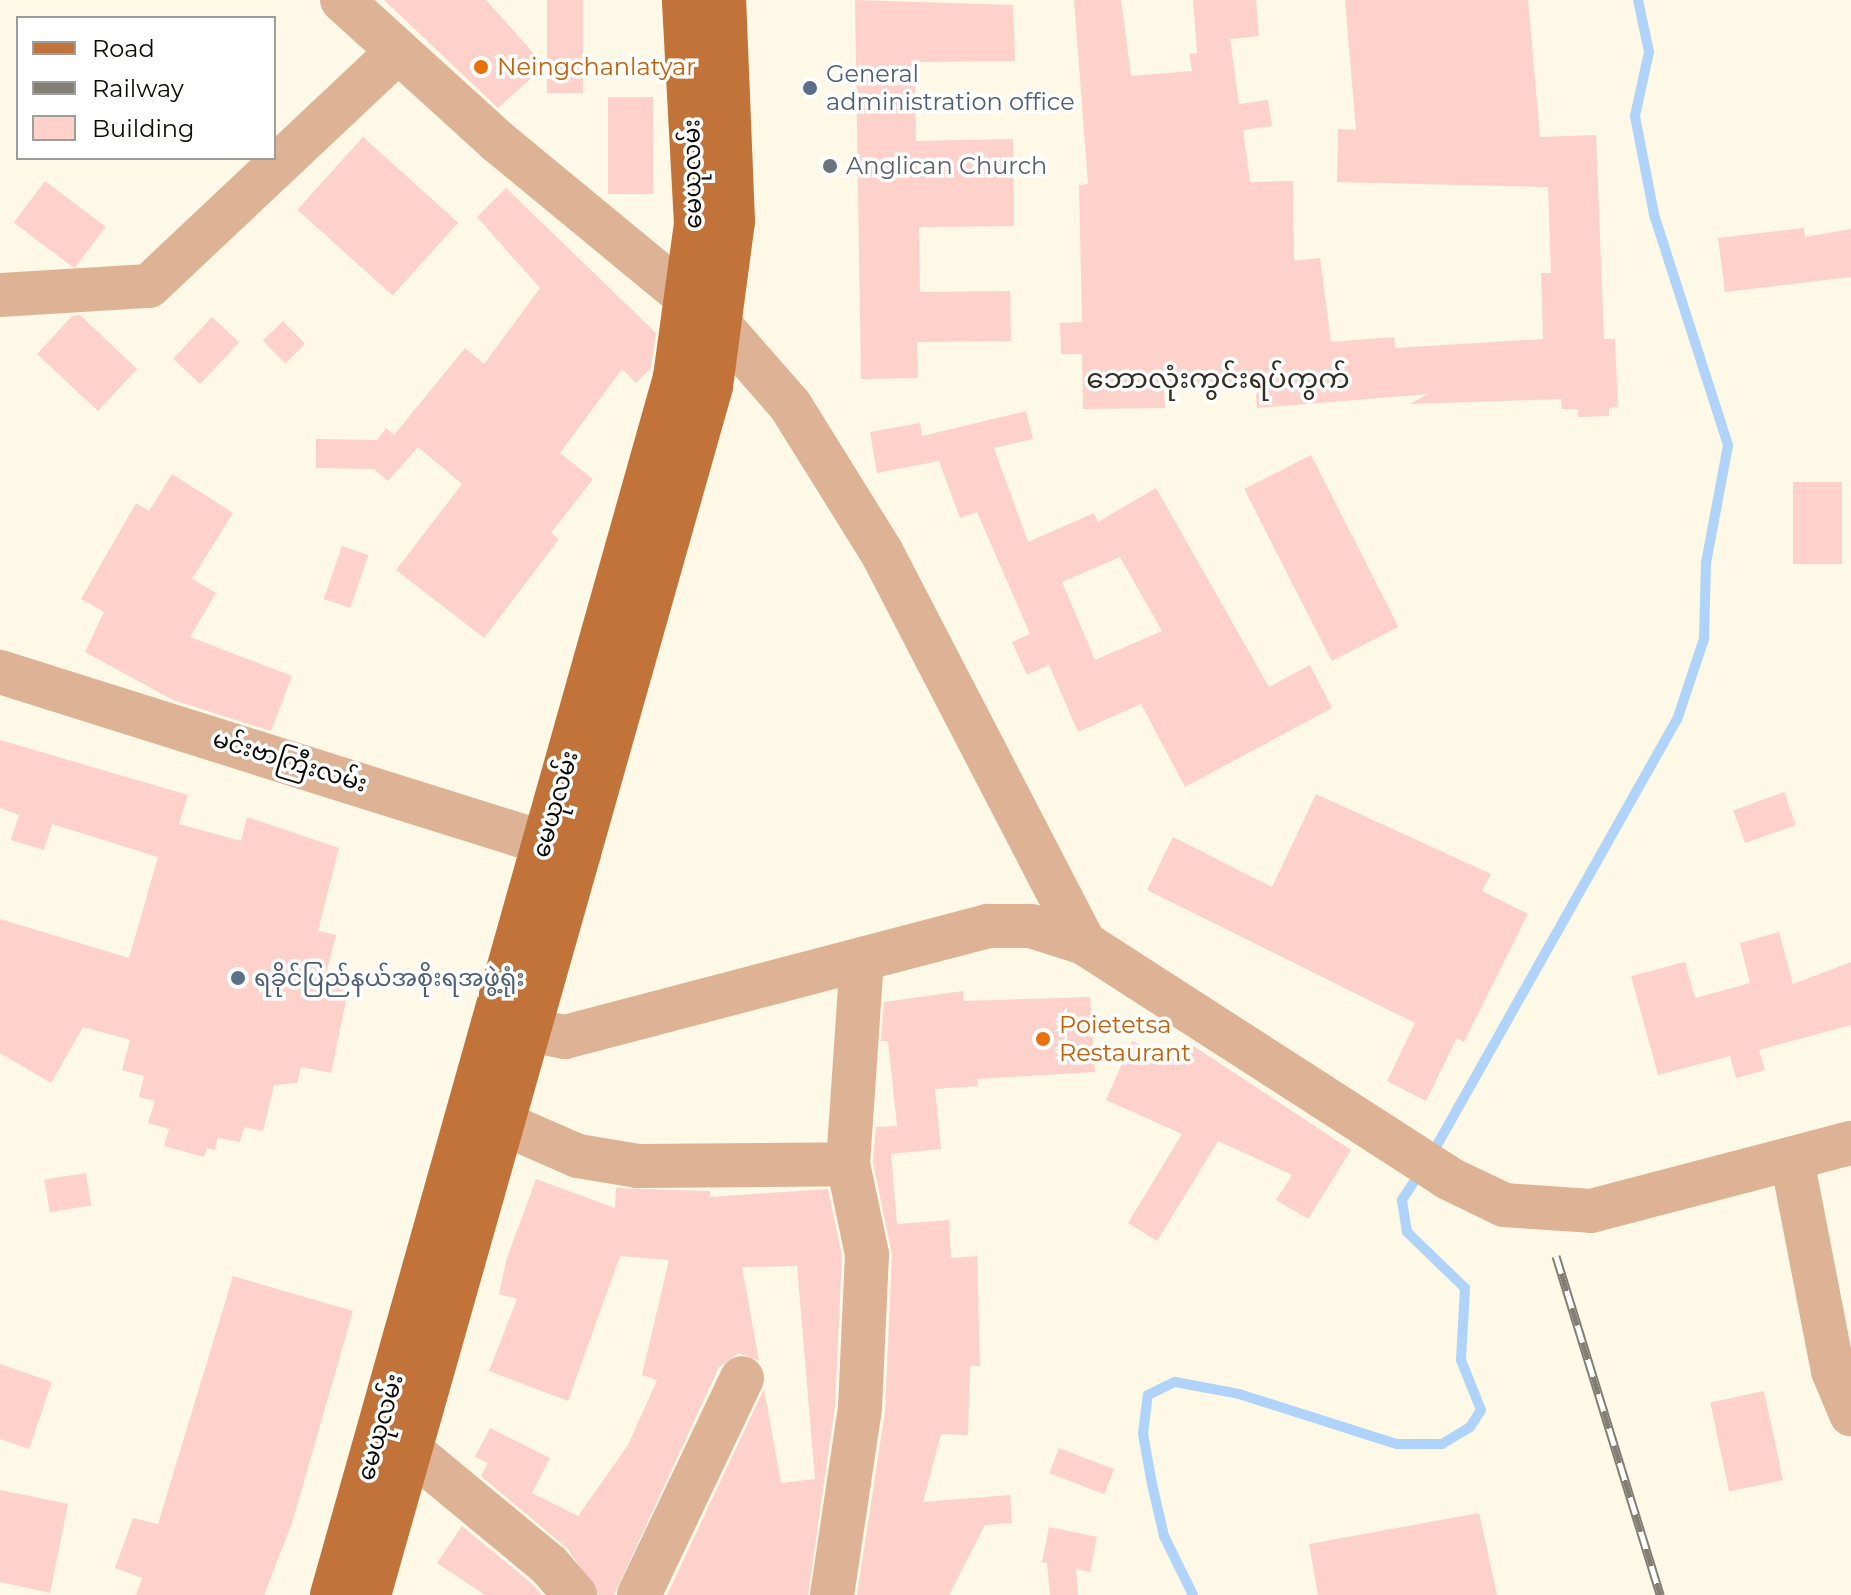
<!DOCTYPE html>
<meta charset="utf-8">
<style>
body{margin:0}
#map{position:relative;width:1851px;height:1595px;overflow:hidden;background:#fef8e6;font-family:Montserrat,"Noto Sans Myanmar",sans-serif}
div>[style]{position:absolute}
[style*='--x']{left:calc(var(--x)*1px);top:calc(var(--y)*1px);width:calc(var(--w)*1px);rotate:calc(var(--a)*1deg)}
.stream>*{height:10px;margin:-5px;padding:0 5px;transform-origin:5px;border-radius:5px;background:#afd3fa}
.building>*{inset:0;background:#fed2cb;transform-origin:0 0}
.minor>*{height:44px;margin:-22px;padding:0 22px;transform-origin:22px;border-radius:22px;background:#deb295}
.major>*{height:44px;margin:-22px;padding:0 22px;transform-origin:22px;border-radius:22px;background:#c2733a}
.rail>*{height:9px;margin-top:-4.5px;transform-origin:0;background:repeating-linear-gradient(90deg,#fff 0 18px,#837f74 0 36px);box-sizing:border-box;border-block:2px solid #837f74}
.dots>*{width:22px;height:22px;translate:-50% -50%;box-sizing:border-box;border:4px solid #fff;border-radius:50%}
span{translate:-50% -50%;white-space:nowrap;text-align:center;line-height:1.15;-webkit-text-stroke:7px #fff;paint-order:stroke}
.food-label{font-size:24px;color:#c56008}
.left{translate:0 -50%;text-align:left}
.service-label{font-size:24px;color:#4e5e75}
.worship-label{font-size:24px;color:#5b616d}
.street-label{font-size:24px;color:#0e0c07}
.quarter-label{font-size:28px;color:#332e20}
.legend{position:absolute;left:16px;top:16px;width:260px;height:144px;box-sizing:border-box;background:#fff;border:2px solid #9f9e9c;margin:0;padding:10px 14px;list-style:none;font-size:24px;color:#0e0c07}
.legend li{display:flex;align-items:center;gap:16px;height:40px}
.legend b{width:40px;border:2px solid #9f9e9c}
</style>
<div id="map">
<div class="stream">
<div style="--x:1432;--y:1154;--w:498;--a:-60.6"></div>
<div style="--x:1677;--y:720;--w:85;--a:-71.6"></div>
<div style="--x:1704;--y:639;--w:76;--a:-88.5"></div>
<div style="--x:1706;--y:563;--w:120;--a:-79.4"></div>
<div style="--x:1728;--y:445;--w:243;--a:-107.8"></div>
<div style="--x:1654;--y:214;--w:100;--a:-101"></div>
<div style="--x:1635;--y:116;--w:66;--a:-77.7"></div>
<div style="--x:1649;--y:52;--w:53;--a:-101.9"></div>
<div style="--x:1193;--y:1595;--w:66;--a:-116.2"></div>
<div style="--x:1164;--y:1536;--w:53;--a:-103"></div>
<div style="--x:1152;--y:1484;--w:51;--a:-100.2"></div>
<div style="--x:1143;--y:1434;--w:39;--a:-83"></div>
<div style="--x:1148;--y:1395;--w:30;--a:-26"></div>
<div style="--x:1175;--y:1382;--w:65;--a:10.6"></div>
<div style="--x:1239;--y:1394;--w:166;--a:17.6"></div>
<div style="--x:1397;--y:1444;--w:45;--a:0"></div>
<div style="--x:1442;--y:1444;--w:33;--a:-31"></div>
<div style="--x:1470;--y:1427;--w:20;--a:-57"></div>
<div style="--x:1481;--y:1410;--w:54;--a:-111.8"></div>
<div style="--x:1461;--y:1360;--w:72;--a:-86.8"></div>
<div style="--x:1465;--y:1288;--w:81;--a:-136"></div>
<div style="--x:1407;--y:1232;--w:32;--a:-99"></div>
<div style="--x:1402;--y:1200;--w:35;--a:-57"></div>
</div>
<div class="building">
<div style="clip-path:polygon(384px 0,486px 0,545px 66px,498px 108px)"></div>
<div style="left:547px;top:0;width:36px;height:93px"></div>
<div style="clip-path:polygon(855px 0,1013px 5px,1015px 61px,915px 62px,916px 141px,1013px 139px,1014px 226px,919px 227px,920px 292px,1010px 291px,1011px 341px,917px 342px,918px 378px,861px 379px)"></div>
<div style="clip-path:polygon(1074px 0,1121px 0,1131px 76px,1192px 71px,1189px 54px,1197px 53px,1193px 0,1256px 0,1259px 36px,1230px 39px,1239px 104px,1268px 100px,1272px 126px,1243px 130px,1250px 182px,1293px 181px,1294px 261px,1320px 258px,1331px 342px,1394px 337px,1395px 348px,1543px 339px,1541px 273px,1551px 273px,1548px 187px,1337px 182px,1338px 129px,1356px 130px,1345px 0,1528px 0,1540px 137px,1596px 135px,1604px 339px,1615px 339px,1618px 407px,1609px 408px,1609px 416px,1578px 417px,1578px 409px,1562px 409px,1561px 399px,1410px 404px,1428px 394px,1257px 408px,1255px 381px,1164px 389px,1165px 408px,1083px 409px,1082px 354px,1061px 354px,1060px 323px,1082px 322px,1079px 185px,1088px 184px)"></div>
<div style="left:608px;top:97px;width:45px;height:97px"></div>
<div style="left:363px;top:137px;width:128px;height:98px;rotate:42deg"></div>
<div style="left:45px;top:181px;width:76px;height:52px;rotate:37deg"></div>
<div style="clip-path:polygon(506px 188px,656px 333px,651px 368px,636px 383px,622px 369px,560px 453px,593px 479px,551px 533px,559px 539px,484px 638px,396px 570px,462px 484px,418px 447px,388px 481px,374px 469px,316px 468px,316px 439px,377px 440px,386px 428px,394px 435px,465px 348px,484px 364px,540px 288px,477px 217px)"></div>
<div style="clip-path:polygon(1804px 228px,1805px 237px,1851px 229px,1851px 277px,1725px 292px,1718px 238px)"></div>
<div style="clip-path:polygon(80px 315px,137px 369px,98px 411px,37px 354px,72px 316px)"></div>
<div style="left:212px;top:317px;width:37px;height:57px;rotate:43deg"></div>
<div style="left:283px;top:321px;width:32px;height:28px;rotate:46deg"></div>
<div style="clip-path:polygon(evenodd,1026px 411px,1033px 439px,994px 448px,1028px 542px,1094px 513px,1098px 522px,1156px 488px,1269px 687px,1310px 665px,1332px 708px,1185px 787px,1141px 704px,1078px 732px,1049px 665px,1027px 675px,1012px 642px,1030px 634px,977px 512px,960px 518px,939px 461px,877px 473px,870px 432px,920px 423px,922px 436px,1026px 411px,1120px 557px,1162px 631px,1095px 660px,1062px 582px,1120px 557px)"></div>
<div style="left:1311px;top:455px;width:193px;height:75px;rotate:63deg"></div>
<div style="clip-path:polygon(172px 474px,233px 513px,192px 579px,216px 593px,190px 637px,292px 676px,271px 731px,173px 700px,85px 652px,104px 612px,81px 599px,136px 503px,149px 511px)"></div>
<div style="left:1793px;top:482px;width:49px;height:82px"></div>
<div style="left:342px;top:546px;width:28px;height:56px;rotate:19deg"></div>
<div style="clip-path:polygon(0 740px,188px 795px,179px 824px,241px 841px,247px 817px,339px 848px,318px 931px,336px 935px,326px 974px,350px 981px,331px 1073px,301px 1067px,297px 1083px,274px 1085px,263px 1131px,244px 1127px,240px 1142px,218px 1138px,215px 1150px,207px 1148px,204px 1157px,164px 1146px,169px 1129px,148px 1123px,155px 1101px,139px 1097px,144px 1076px,122px 1070px,130px 1040px,83px 1027px,51px 1083px,0 1053px,0 919px,129px 958px,158px 857px,52px 824px,44px 850px,11px 840px,19px 815px,0 808px)"></div>
<div style="left:1784px;top:792px;width:35px;height:54px;rotate:70deg"></div>
<div style="clip-path:polygon(1316px 794px,1491px 874px,1482px 891px,1528px 914px,1464px 1042px,1457px 1038px,1426px 1101px,1387px 1081px,1415px 1023px,1147px 890px,1173px 837px,1272px 887px)"></div>
<div style="clip-path:polygon(1779px 932px,1793px 984px,1851px 962px,1851px 1025px,1759px 1050px,1765px 1070px,1736px 1078px,1730px 1056px,1658px 1075px,1631px 976px,1685px 962px,1695px 998px,1750px 983px,1740px 943px)"></div>
<div style="clip-path:polygon(963px 991px,964px 1001px,1090px 997px,1095px 1072px,977px 1079px,978px 1086px,935px 1089px,941px 1149px,891px 1154px,897px 1224px,949px 1220px,951px 1258px,977px 1256px,980px 1366px,970px 1366px,968px 1435px,941px 1434px,923px 1502px,1010px 1495px,1012px 1523px,985px 1525px,949px 1595px,857px 1595px,885px 1412px,892px 1255px,873px 1162px,876px 1127px,897px 1126px,888px 1041px,881px 1041px,884px 1002px)"></div>
<div style="clip-path:polygon(1132px 1041px,1182px 1063px,1192px 1045px,1351px 1150px,1308px 1219px,1276px 1200px,1292px 1175px,1218px 1141px,1157px 1241px,1128px 1223px,1182px 1134px,1106px 1100px)"></div>
<div style="left:86px;top:1173px;width:33px;height:42px;rotate:81deg"></div>
<div style="clip-path:polygon(536px 1179px,615px 1208px,616px 1188px,710px 1191px,710px 1197px,828px 1189px,842px 1256px,835px 1406px,808px 1595px,667px 1595px,764px 1389px,781px 1483px,815px 1479px,797px 1266px,742px 1267px,759px 1361px,739px 1353px,719px 1367px,614px 1595px,599px 1595px,568px 1549px,481px 1476px,488px 1463px,475px 1457px,490px 1428px,550px 1458px,532px 1493px,578px 1516px,628px 1445px,657px 1380px,642px 1375px,669px 1260px,620px 1256px,568px 1401px,489px 1371px,517px 1299px,499px 1294px,507px 1258px)"></div>
<div style="clip-path:polygon(233px 1276px,353px 1311px,292px 1523px,264px 1595px,136px 1595px,142px 1578px,115px 1568px,133px 1518px,158px 1524px)"></div>
<div style="clip-path:polygon(0 1364px,52px 1382px,29px 1449px,0 1439px)"></div>
<div style="left:1764px;top:1391px;width:91px;height:55px;rotate:78deg"></div>
<div style="left:1059px;top:1448px;width:59px;height:27px;rotate:21deg"></div>
<div style="clip-path:polygon(0 1490px,68px 1504px,50px 1593px,0 1582px)"></div>
<div style="clip-path:polygon(1479px 1513px,1497px 1595px,1318px 1595px,1309px 1544px)"></div>
<div style="clip-path:polygon(462px 1526px,531px 1583px,542px 1595px,485px 1595px,437px 1563px)"></div>
<div style="clip-path:polygon(1049px 1527px,1097px 1537px,1090px 1572px,1076px 1569px,1078px 1595px,1050px 1595px,1047px 1563px,1042px 1562px)"></div>
</div>
<div class="minor">
<div style="--x:342;--y:0;--w:210;--a:42.3"></div>
<div style="--x:497;--y:141;--w:288;--a:39.5"></div>
<div style="--x:719;--y:324;--w:108;--a:48.8"></div>
<div style="--x:790;--y:405;--w:172;--a:58.1"></div>
<div style="--x:881;--y:551;--w:441;--a:62.6"></div>
<div style="--x:0;--y:295;--w:149;--a:-3.5"></div>
<div style="--x:149;--y:286;--w:342;--a:-43.3"></div>
<div style="--x:0;--y:672;--w:607;--a:17.45"></div>
<div style="--x:529;--y:1030;--w:37;--a:11"></div>
<div style="--x:565;--y:1037;--w:436;--a:-14.7"></div>
<div style="--x:987;--y:926;--w:44;--a:0"></div>
<div style="--x:1031;--y:926;--w:56;--a:17.8"></div>
<div style="--x:1084;--y:943;--w:433;--a:32.8"></div>
<div style="--x:1448;--y:1178;--w:62;--a:25.7"></div>
<div style="--x:1504;--y:1205;--w:87;--a:3.9"></div>
<div style="--x:1591;--y:1211;--w:269;--a:-14.7"></div>
<div style="--x:502;--y:1123;--w:83;--a:23.5"></div>
<div style="--x:578;--y:1156;--w:61;--a:9.5"></div>
<div style="--x:638;--y:1166;--w:210;--a:-0.5"></div>
<div style="--x:848;--y:1164;--w:92;--a:78.1"></div>
<div style="--x:867;--y:1254;--w:154;--a:92.6"></div>
<div style="--x:860;--y:1408;--w:189;--a:98.5"></div>
<div style="--x:1792;--y:1160;--w:215;--a:79"></div>
<div style="--x:1833;--y:1371;--w:47;--a:67.3"></div>
<div style="--x:848;--y:1164;--w:205;--a:-86.1"></div>
<div style="--x:410;--y:1450;--w:180;--a:39.6"></div>
<div style="--x:549;--y:1565;--w:40;--a:49"></div>
<div style="--x:639;--y:1595;--w:240;--a:-64.6"></div>
</div>
<div class="major">
<div style="--x:332;--y:1595;--w:1265;--a:-74.27"></div>
<div style="--x:675;--y:377;--w:154;--a:-82.2"></div>
<div style="--x:696;--y:224;--w:224;--a:-93.1"></div>
<div style="--x:369;--y:1595;--w:1256;--a:-74.2"></div>
<div style="--x:711;--y:386;--w:166;--a:-82.4"></div>
<div style="--x:733;--y:221;--w:221;--a:-92.3"></div>
</div>
<div class="rail">
<div style="--x:1556;--y:1256;--w:355;--a:72.9"></div>
</div>
<div class="dots">
<div style="left:481px;top:67px;background:#e8710a"></div>
<div style="left:810px;top:88px;background:#5c6f8a"></div>
<div style="left:830px;top:166px;background:#6b7280"></div>
<div style="left:238px;top:978px;background:#5c6f8a"></div>
<div style="left:1043px;top:1039px;background:#e8710a"></div>
</div>
<div class="food-label">
<span class="left" style="left:497px;top:67px">Neingchanlatyar</span>
<span class="left" style="left:1059px;top:1039px">Poietetsa<br>Restaurant</span>
</div>
<div class="service-label">
<span class="left" style="left:826px;top:88px">General<br>administration office</span>
<span class="left" style="left:254px;top:978px">ရခိုင်ပြည်နယ်အစိုးရအဖွဲ့ရုံး</span>
</div>
<div class="worship-label">
<span class="left" style="left:846px;top:166px">Anglican Church</span>
</div>
<div class="street-label">
<span style="left:692px;top:174px;rotate:-91deg">မေယုလမ်း</span>
<span style="left:290px;top:761px;rotate:17deg">မင်းဗာကြီးလမ်း</span>
<span style="left:555px;top:804px;rotate:-74deg">မေယုလမ်း</span>
<span style="left:380px;top:1427px;rotate:-74deg">မေယုလမ်း</span>
</div>
<div class="quarter-label">
<span style="left:1218px;top:378px">ဘောလုံးကွင်းရပ်ကွက်</span>
</div>
<ul class="legend">
<li><b style="height:10px;background:#c2733a"></b>Road</li>
<li><b style="height:10px;background:#837f74"></b>Railway</li>
<li><b style="height:22px;background:#fed2cb"></b>Building</li>
</ul>
</div>
